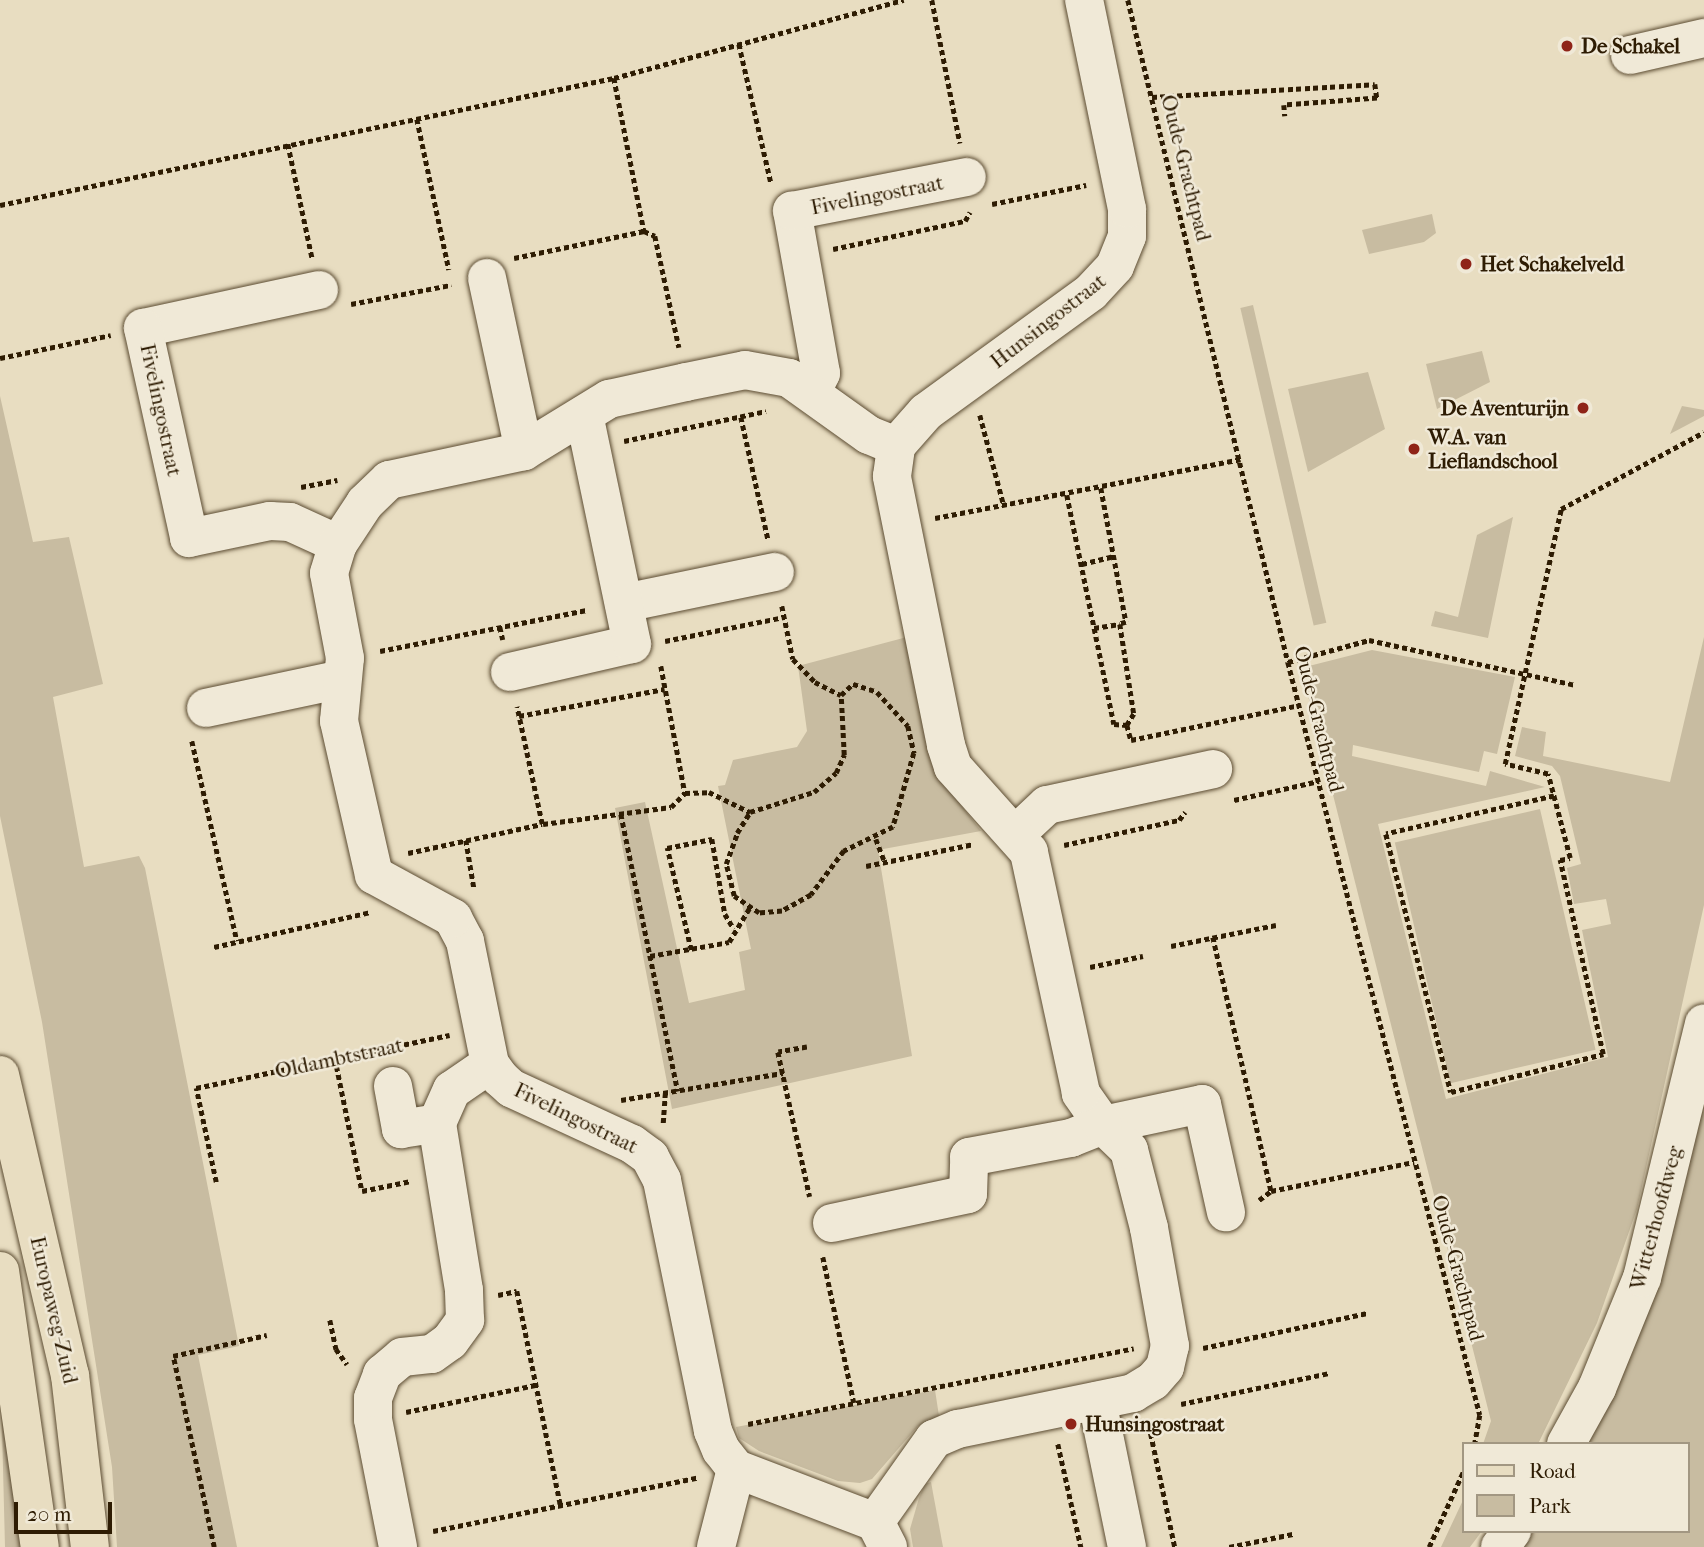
<!DOCTYPE html>
<style>
body{margin:0}
#map{position:relative;width:1704px;height:1547px;overflow:hidden;background:#e8ddc1;font-family:"IM FELL French Canon",serif}
div>[style]{position:absolute}
[style*='--x']{left:calc(var(--x)*1px);top:calc(var(--y)*1px);width:calc(var(--w)*1px);rotate:calc(var(--a)*1deg)}
.green>*{inset:0;background:#c8bca1;transform-origin:0 0}
.path>*{height:4.5px;margin-top:-2.25px;transform-origin:0;background:repeating-linear-gradient(90deg,#2e1c03 0 5px,transparent 0 8.5px)}
.roads{filter:drop-shadow(0 0 2px #5c4c32) drop-shadow(0 0 2px #5c4c32)}
.minor>*{height:38px;margin:-19px;padding:0 19px;transform-origin:19px;border-radius:19px;background:#f0e9d7}
.major>*{height:38px;margin:-19px;padding:0 19px;transform-origin:19px;border-radius:19px;background:#e8ddc1}
.dots>*{width:19px;height:19px;translate:-50% -50%;box-sizing:border-box;border:4px solid #f0e9d7;border-radius:50%}
span{translate:-50% -50%;white-space:nowrap;text-align:center;line-height:1.15;-webkit-text-stroke:5px #f0e9d7;paint-order:stroke}
.poi-label{font-size:21px;color:#2e1c03;font-weight:700}
.left{translate:0 -50%;text-align:left}
.right{translate:-100% -50%;text-align:right}
.street-label{font-size:21px;color:#2e1c03}
.legend{position:absolute;left:1462px;top:1442px;width:228px;height:91px;box-sizing:border-box;background:#f0e9d7;border:2px solid #a29782;margin:0;padding:9px 12px;list-style:none;font-size:21px;color:#2e1c03}
.legend li{display:flex;align-items:center;gap:14px;height:35px}
.legend b{width:35px;border:2px solid #a29782}
.scale{position:absolute;left:14px;top:1502px;width:98px;height:32px;box-sizing:border-box;border:4px solid #2e1c03;border-top:0;padding-left:9px;font-size:21px;line-height:24px;white-space:nowrap;color:#2e1c03;-webkit-text-stroke:5px #f0e9d7;paint-order:stroke}
</style>
<div id="map">
<div class="green">
<div style="clip-path:polygon(1432px 214px,1436px 233px,1424px 242px,1369px 254px,1362px 230px)"></div>
<div style="left:1253px;top:305px;width:326px;height:13px;rotate:77deg"></div>
<div style="clip-path:polygon(1482px 351px,1490px 382px,1437px 409px,1426px 364px)"></div>
<div style="clip-path:polygon(1368px 372px,1385px 429px,1308px 472px,1288px 389px)"></div>
<div style="clip-path:polygon(0 396px,33px 542px,69px 537px,103px 684px,53px 697px,84px 867px,139px 856px,145px 868px,239px 1346px,198px 1355px,237px 1547px,117px 1547px,112px 1467px,42px 1022px,0 816px)"></div>
<div style="clip-path:polygon(1682px 406px,1704px 410px,1704px 416px,1670px 434px)"></div>
<div style="clip-path:polygon(1513px 517px,1488px 638px,1431px 626px,1435px 611px,1458px 617px,1477px 535px)"></div>
<div style="clip-path:polygon(907px 637px,941px 779px,981px 831px,878px 850px,912px 1056px,672px 1109px,615px 808px,645px 802px,689px 1003px,745px 990px,739px 952px,751px 949px,718px 786px,725px 785px,733px 760px,797px 747px,807px 731px,798px 666px)"></div>
<div style="clip-path:polygon(1704px 637px,1704px 905px,1637px 1209px,1597px 1323px,1538px 1444px,1483px 1444px,1491px 1421px,1301px 668px,1372px 650px,1515px 677px,1497px 754px,1484px 751px,1479px 772px,1353px 745px,1352px 756px,1486px 786px,1490px 771px,1545px 787px,1378px 824px,1446px 1099px,1608px 1057px,1582px 930px,1611px 924px,1606px 899px,1574px 904px,1567px 868px,1581px 864px,1560px 776px,1552px 766px,1515px 756px,1522px 727px,1546px 732px,1543px 756px,1670px 782px)"></div>
<div style="left:1540px;top:809px;width:247px;height:149px;rotate:77deg"></div>
<div style="clip-path:polygon(1704px 1105px,1704px 1547px,1521px 1547px,1532px 1531px,1688px 1531px,1688px 1444px,1585px 1444px,1658px 1276px)"></div>
<div style="clip-path:polygon(0 1348px,27px 1547px,5px 1547px)"></div>
<div style="clip-path:polygon(935px 1390px,939px 1416px,918px 1426px,872px 1479px,860px 1483px,838px 1481px,759px 1451px,739px 1438px,736px 1427px)"></div>
<div style="clip-path:polygon(931px 1482px,943px 1547px,913px 1547px,910px 1529px,919px 1498px,925px 1484px)"></div>
<div style="clip-path:polygon(1464px 1498px,1464px 1531px,1482px 1531px,1470px 1547px,1441px 1547px)"></div>
</div>
<div class="path">
<div style="--x:932;--y:0;--w:146;--a:78.9"></div>
<div style="--x:1128;--y:0;--w:681;--a:76.41"></div>
<div style="--x:1288;--y:662;--w:777;--a:75.7"></div>
<div style="--x:1480;--y:1415;--w:29;--a:100"></div>
<div style="--x:739;--y:44;--w:143;--a:77"></div>
<div style="--x:614;--y:78;--w:156;--a:78.9"></div>
<div style="--x:644;--y:231;--w:12;--a:24"></div>
<div style="--x:655;--y:236;--w:114;--a:77.8"></div>
<div style="--x:1152;--y:97;--w:223;--a:-3.3"></div>
<div style="--x:1375;--y:84;--w:14;--a:82"></div>
<div style="--x:1377;--y:98;--w:93;--a:175.7"></div>
<div style="--x:1284;--y:105;--w:11;--a:85"></div>
<div style="--x:417;--y:119;--w:154;--a:78"></div>
<div style="--x:288;--y:144;--w:116;--a:78"></div>
<div style="--x:992;--y:204;--w:96;--a:-11.4"></div>
<div style="--x:0;--y:205;--w:627;--a:-11.69"></div>
<div style="--x:614;--y:78;--w:300;--a:-15.1"></div>
<div style="--x:833;--y:249;--w:135;--a:-12"></div>
<div style="--x:965;--y:221;--w:10;--a:-61"></div>
<div style="--x:514;--y:258;--w:133;--a:-11.7"></div>
<div style="--x:351;--y:304;--w:102;--a:-10.8"></div>
<div style="--x:0;--y:358;--w:113;--a:-11.7"></div>
<div style="--x:980;--y:415;--w:94;--a:75.2"></div>
<div style="--x:741;--y:417;--w:125;--a:77.5"></div>
<div style="--x:624;--y:441;--w:145;--a:-11.9"></div>
<div style="--x:301;--y:487;--w:37;--a:-11"></div>
<div style="--x:1101;--y:488;--w:136;--a:79.4"></div>
<div style="--x:1126;--y:622;--w:6;--a:162"></div>
<div style="--x:1120;--y:624;--w:91;--a:81.2"></div>
<div style="--x:1134;--y:714;--w:13;--a:122"></div>
<div style="--x:1067;--y:495;--w:234;--a:78.4"></div>
<div style="--x:1114;--y:724;--w:13;--a:4"></div>
<div style="--x:1127;--y:725;--w:16;--a:75"></div>
<div style="--x:1131;--y:740;--w:173;--a:-11.7"></div>
<div style="--x:935;--y:518;--w:311;--a:-10.9"></div>
<div style="--x:1082;--y:564;--w:33;--a:-14"></div>
<div style="--x:782;--y:606;--w:54;--a:78.3"></div>
<div style="--x:793;--y:659;--w:32;--a:46"></div>
<div style="--x:815;--y:682;--w:29;--a:27"></div>
<div style="--x:500;--y:627;--w:13;--a:77"></div>
<div style="--x:1094;--y:628;--w:26;--a:-9"></div>
<div style="--x:665;--y:641;--w:121;--a:-11.4"></div>
<div style="--x:380;--y:651;--w:212;--a:-11.2"></div>
<div style="--x:1288;--y:662;--w:84;--a:-15.2"></div>
<div style="--x:1369;--y:640;--w:212;--a:12.3"></div>
<div style="--x:661;--y:666;--w:129;--a:79.3"></div>
<div style="--x:685;--y:793;--w:24;--a:-2"></div>
<div style="--x:709;--y:792;--w:46;--a:26"></div>
<div style="--x:853;--y:684;--w:25;--a:18"></div>
<div style="--x:877;--y:692;--w:46;--a:47.6"></div>
<div style="--x:908;--y:726;--w:28;--a:77"></div>
<div style="--x:914;--y:753;--w:77;--a:105.8"></div>
<div style="--x:893;--y:827;--w:55;--a:153.9"></div>
<div style="--x:844;--y:851;--w:55;--a:126.9"></div>
<div style="--x:811;--y:895;--w:33;--a:151"></div>
<div style="--x:782;--y:911;--w:23;--a:175"></div>
<div style="--x:759;--y:913;--w:30;--a:-146"></div>
<div style="--x:734;--y:896;--w:33;--a:-104"></div>
<div style="--x:726;--y:864;--w:33;--a:-70"></div>
<div style="--x:737;--y:833;--w:25;--a:-58"></div>
<div style="--x:750;--y:812;--w:67;--a:-17.4"></div>
<div style="--x:814;--y:792;--w:29;--a:-41"></div>
<div style="--x:836;--y:773;--w:20;--a:-66"></div>
<div style="--x:844;--y:755;--w:60;--a:-92.9"></div>
<div style="--x:841;--y:695;--w:16;--a:-43"></div>
<div style="--x:519;--y:716;--w:148;--a:-10.5"></div>
<div style="--x:192;--y:741;--w:205;--a:77.3"></div>
<div style="--x:1554;--y:796;--w:172;--a:167.3"></div>
<div style="--x:1386;--y:834;--w:266;--a:75.9"></div>
<div style="--x:1451;--y:1092;--w:157;--a:-14"></div>
<div style="--x:1603;--y:1054;--w:199;--a:-102.5"></div>
<div style="--x:1560;--y:860;--w:10;--a:-11"></div>
<div style="--x:1570;--y:858;--w:87;--a:-104.7"></div>
<div style="--x:1548;--y:774;--w:44;--a:-166.9"></div>
<div style="--x:1505;--y:764;--w:261;--a:-77.6"></div>
<div style="--x:1561;--y:509;--w:162;--a:-28.3"></div>
<div style="--x:1234;--y:800;--w:87;--a:-12.6"></div>
<div style="--x:621;--y:814;--w:283;--a:78.4"></div>
<div style="--x:543;--y:824;--w:129;--a:-7.6"></div>
<div style="--x:671;--y:807;--w:20;--a:-45"></div>
<div style="--x:876;--y:839;--w:26;--a:69"></div>
<div style="--x:466;--y:840;--w:49;--a:80.5"></div>
<div style="--x:1064;--y:845;--w:118;--a:-12.3"></div>
<div style="--x:1179;--y:820;--w:10;--a:-53"></div>
<div style="--x:408;--y:853;--w:137;--a:-12.2"></div>
<div style="--x:542;--y:824;--w:120;--a:-102.1"></div>
<div style="--x:866;--y:866;--w:110;--a:-11.5"></div>
<div style="--x:1213;--y:937;--w:261;--a:77.1"></div>
<div style="--x:1171;--y:946;--w:107;--a:-11.3"></div>
<div style="--x:214;--y:947;--w:160;--a:-12.6"></div>
<div style="--x:691;--y:950;--w:105;--a:-103.2"></div>
<div style="--x:667;--y:848;--w:46;--a:-11.3"></div>
<div style="--x:712;--y:839;--w:76;--a:80.2"></div>
<div style="--x:725;--y:914;--w:17;--a:59"></div>
<div style="--x:650;--y:956;--w:80;--a:-10"></div>
<div style="--x:729;--y:942;--w:41;--a:-59"></div>
<div style="--x:1090;--y:967;--w:54;--a:-11.7"></div>
<div style="--x:807;--y:1047;--w:29;--a:170"></div>
<div style="--x:778;--y:1052;--w:148;--a:77.6"></div>
<div style="--x:335;--y:1058;--w:136;--a:78.5"></div>
<div style="--x:362;--y:1191;--w:50;--a:-11.5"></div>
<div style="--x:621;--y:1100;--w:164;--a:-9.5"></div>
<div style="--x:663;--y:1123;--w:30;--a:-86"></div>
<div style="--x:216;--y:1182;--w:96;--a:-102"></div>
<div style="--x:196;--y:1088;--w:259;--a:-11.8"></div>
<div style="--x:1259;--y:1200;--w:15;--a:-37"></div>
<div style="--x:1271;--y:1191;--w:146;--a:-11.5"></div>
<div style="--x:823;--y:1257;--w:149;--a:78"></div>
<div style="--x:498;--y:1295;--w:19;--a:-12"></div>
<div style="--x:517;--y:1291;--w:221;--a:78.5"></div>
<div style="--x:330;--y:1320;--w:30;--a:78"></div>
<div style="--x:336;--y:1349;--w:19;--a:54"></div>
<div style="--x:1203;--y:1348;--w:168;--a:-12"></div>
<div style="--x:1181;--y:1404;--w:151;--a:-11.8"></div>
<div style="--x:406;--y:1412;--w:132;--a:-11.8"></div>
<div style="--x:748;--y:1424;--w:393;--a:-11.1"></div>
<div style="--x:1149;--y:1425;--w:125;--a:78"></div>
<div style="--x:1058;--y:1444;--w:106;--a:77.4"></div>
<div style="--x:433;--y:1531;--w:269;--a:-11.4"></div>
<div style="--x:214;--y:1547;--w:195;--a:-102.1"></div>
<div style="--x:173;--y:1356;--w:96;--a:-12.6"></div>
<div style="--x:1229;--y:1547;--w:65;--a:-11.5"></div>
<div style="--x:1429;--y:1547;--w:85;--a:-65.6"></div>
</div>
<div class="roads">
<div class="minor">
<div style="--x:1630;--y:55;--w:76;--a:-12.9"></div>
<div style="--x:487;--y:278;--w:177;--a:77.9"></div>
<div style="--x:319;--y:290;--w:180;--a:167.8"></div>
<div style="--x:143;--y:328;--w:215;--a:77.6"></div>
<div style="--x:189;--y:538;--w:83;--a:-11.9"></div>
<div style="--x:270;--y:521;--w:20;--a:3"></div>
<div style="--x:290;--y:522;--w:53;--a:24.6"></div>
<div style="--x:811;--y:393;--w:22;--a:-63"></div>
<div style="--x:821;--y:373;--w:165;--a:-100.1"></div>
<div style="--x:792;--y:211;--w:178;--a:-11"></div>
<div style="--x:624;--y:603;--w:154;--a:-11.6"></div>
<div style="--x:510;--y:672;--w:125;--a:-12.9"></div>
<div style="--x:632;--y:644;--w:234;--a:-101.8"></div>
<div style="--x:206;--y:708;--w:139;--a:-12"></div>
<div style="--x:1015;--y:835;--w:44;--a:-43.2"></div>
<div style="--x:1047;--y:805;--w:170;--a:-12.2"></div>
<div style="--x:393;--y:1086;--w:44;--a:79.5"></div>
<div style="--x:401;--y:1129;--w:36;--a:-9"></div>
<div style="--x:832;--y:1223;--w:139;--a:-12"></div>
<div style="--x:968;--y:1194;--w:37;--a:-88"></div>
<div style="--x:969;--y:1157;--w:104;--a:-10.6"></div>
<div style="--x:1071;--y:1138;--w:35;--a:-22"></div>
<div style="--x:1103;--y:1125;--w:101;--a:-12"></div>
<div style="--x:1202;--y:1104;--w:111;--a:77.5"></div>
<div style="--x:1097;--y:1401;--w:149;--a:78.4"></div>
<div style="--x:1566;--y:1444;--w:64;--a:-61"></div>
<div style="--x:1597;--y:1388;--w:119;--a:-67.8"></div>
<div style="--x:1642;--y:1278;--w:262;--a:-76.3"></div>
<div style="--x:875;--y:1522;--w:102;--a:-54.6"></div>
<div style="--x:934;--y:1439;--w:26;--a:-23"></div>
<div style="--x:958;--y:1429;--w:179;--a:-11.6"></div>
<div style="--x:1133;--y:1393;--w:23;--a:-31"></div>
<div style="--x:1153;--y:1381;--w:18;--a:-49"></div>
<div style="--x:1165;--y:1367;--w:22;--a:-77"></div>
<div style="--x:1170;--y:1346;--w:120;--a:-100.1"></div>
<div style="--x:1149;--y:1228;--w:81;--a:-104.4"></div>
<div style="--x:1129;--y:1150;--w:36;--a:-136"></div>
<div style="--x:1103;--y:1125;--w:39;--a:-125"></div>
<div style="--x:1081;--y:1093;--w:247;--a:-102.2"></div>
<div style="--x:1029;--y:852;--w:114;--a:-131.8"></div>
<div style="--x:953;--y:767;--w:23;--a:-108"></div>
<div style="--x:946;--y:745;--w:274;--a:-101.4"></div>
<div style="--x:892;--y:476;--w:30;--a:-82"></div>
<div style="--x:896;--y:446;--w:45;--a:-48.6"></div>
<div style="--x:926;--y:412;--w:204;--a:-36"></div>
<div style="--x:1091;--y:292;--w:35;--a:-47"></div>
<div style="--x:1115;--y:266;--w:32;--a:-68"></div>
<div style="--x:1127;--y:236;--w:27;--a:-90"></div>
<div style="--x:1127;--y:209;--w:213;--a:-101.6"></div>
<div style="--x:398;--y:1547;--w:130;--a:-101.1"></div>
<div style="--x:373;--y:1419;--w:21;--a:-90"></div>
<div style="--x:373;--y:1398;--w:26;--a:-69"></div>
<div style="--x:382;--y:1374;--w:26;--a:-40"></div>
<div style="--x:402;--y:1357;--w:30;--a:-6"></div>
<div style="--x:432;--y:1354;--w:22;--a:-36"></div>
<div style="--x:450;--y:1341;--w:26;--a:-54"></div>
<div style="--x:465;--y:1320;--w:30;--a:-92"></div>
<div style="--x:464;--y:1290;--w:169;--a:-99.2"></div>
<div style="--x:437;--y:1123;--w:36;--a:-66"></div>
<div style="--x:452;--y:1090;--w:46;--a:-34.4"></div>
<div style="--x:716;--y:1547;--w:81;--a:-75.6"></div>
<div style="--x:888;--y:1547;--w:28;--a:-117"></div>
<div style="--x:875;--y:1522;--w:149;--a:-159.1"></div>
<div style="--x:736;--y:1469;--w:24;--a:-128"></div>
<div style="--x:721;--y:1450;--w:21;--a:-113"></div>
<div style="--x:713;--y:1431;--w:256;--a:-101.5"></div>
<div style="--x:662;--y:1180;--w:26;--a:-118"></div>
<div style="--x:650;--y:1157;--w:22;--a:-144"></div>
<div style="--x:632;--y:1144;--w:133;--a:-155.2"></div>
<div style="--x:511;--y:1088;--w:15;--a:-138"></div>
<div style="--x:500;--y:1078;--w:17;--a:-126"></div>
<div style="--x:490;--y:1064;--w:126;--a:-101.5"></div>
<div style="--x:465;--y:941;--w:26;--a:-118"></div>
<div style="--x:453;--y:918;--w:90;--a:-151.4"></div>
<div style="--x:374;--y:875;--w:158;--a:-102.8"></div>
<div style="--x:339;--y:721;--w:63;--a:-84.6"></div>
<div style="--x:345;--y:658;--w:86;--a:-100.7"></div>
<div style="--x:329;--y:573;--w:30;--a:-73"></div>
<div style="--x:338;--y:544;--w:49;--a:-56.6"></div>
<div style="--x:365;--y:503;--w:33;--a:-44"></div>
<div style="--x:389;--y:480;--w:138;--a:-12.1"></div>
<div style="--x:524;--y:451;--w:100;--a:-31.5"></div>
<div style="--x:609;--y:399;--w:79;--a:-12.4"></div>
<div style="--x:686;--y:382;--w:60;--a:-11.5"></div>
<div style="--x:745;--y:370;--w:45;--a:10.3"></div>
<div style="--x:789;--y:378;--w:98;--a:35.5"></div>
<div style="--x:869;--y:435;--w:29;--a:22"></div>
<div style="--x:1500;--y:1547;--w:20;--a:-53"></div>
</div>
<div class="major">
<div style="--x:0;--y:1075;--w:308;--a:76.9"></div>
<div style="--x:70;--y:1375;--w:173;--a:83.4"></div>
<div style="--x:0;--y:1271;--w:279;--a:81.8"></div>
</div>
</div>
<div class="dots">
<div style="left:1567px;top:46px;background:#8f2418"></div>
<div style="left:1466px;top:264px;background:#8f2418"></div>
<div style="left:1583px;top:408px;background:#8f2418"></div>
<div style="left:1414px;top:449px;background:#8f2418"></div>
<div style="left:1071px;top:1424px;background:#8f2418"></div>
</div>
<div class="poi-label">
<span class="left" style="left:1581px;top:46px">De Schakel</span>
<span class="left" style="left:1480px;top:264px">Het Schakelveld</span>
<span class="right" style="left:1569px;top:408px">De Aventurijn</span>
<span class="left" style="left:1428px;top:449px">W.A. van<br>Lieflandschool</span>
<span class="left" style="left:1085px;top:1424px">Hunsingostraat</span>
</div>
<div class="street-label">
<span style="left:1186px;top:168px;rotate:76deg">Oude-Grachtpad</span>
<span style="left:877px;top:195px;rotate:-11deg">Fivelingostraat</span>
<span style="left:1048px;top:321px;rotate:-38deg">Hunsingostraat</span>
<span style="left:161px;top:410px;rotate:78deg">Fivelingostraat</span>
<span style="left:1319px;top:719px;rotate:76deg">Oude-Grachtpad</span>
<span style="left:339px;top:1058px;rotate:-12deg">Oldambtstraat</span>
<span style="left:576px;top:1118px;rotate:26deg">Fivelingostraat</span>
<span style="left:1656px;top:1218px;rotate:-75deg">Witterhoofdweg</span>
<span style="left:1458px;top:1268px;rotate:75deg">Oude-Grachtpad</span>
<span style="left:54px;top:1310px;rotate:77deg">Europaweg-Zuid</span>
</div>
<ul class="legend">
<li><b style="height:9px;background:#e8ddc1"></b>Road</li>
<li><b style="height:19px;background:#c8bca1"></b>Park</li>
</ul>
<div class="scale">20 m</div>
</div>
